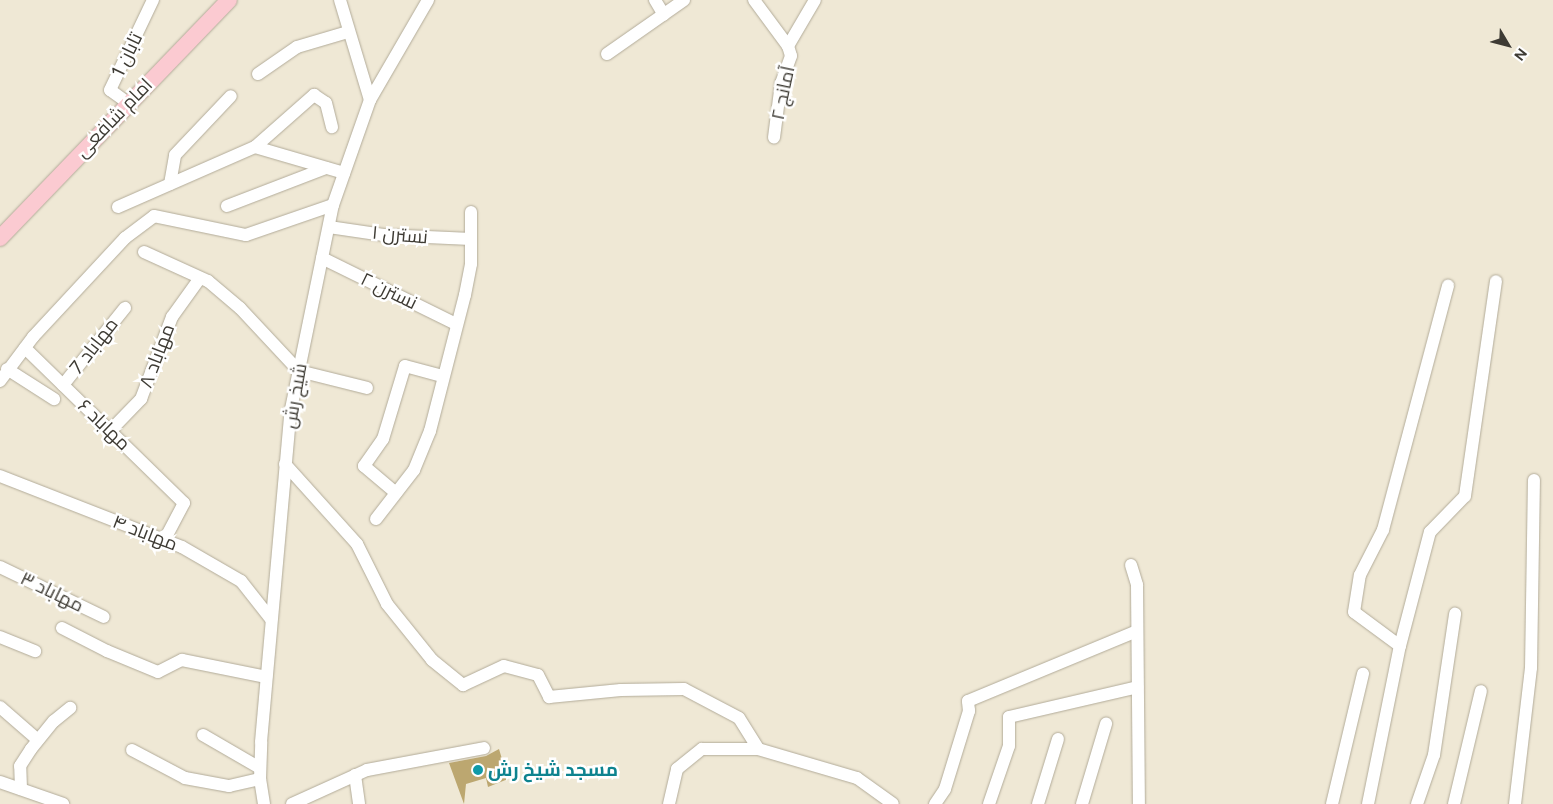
<!DOCTYPE html>
<meta charset="utf-8">
<style>
body{margin:0}
#map{position:relative;width:1553px;height:804px;overflow:hidden;background:#efe8d5;font-family:Figtree,Cairo,sans-serif}
div>[style]{position:absolute}
[style*='--x']{left:calc(var(--x)*1px);top:calc(var(--y)*1px);width:calc(var(--w)*1px);rotate:calc(var(--a)*1deg)}
.building>*{inset:0;background:#bca770}
.roads{filter:drop-shadow(0 0 1px #b2ab99) drop-shadow(0 0 1px #b2ab99)}
.minor>*{height:12px;margin:-6px;padding:0 6px;transform-origin:6px;border-radius:6px;background:#fff}
.major>*{height:16px;margin:-8px;padding:0 8px;transform-origin:8px;border-radius:8px;background:#fbcad1}
.dots>*{width:14px;height:14px;translate:-50% -50%;box-sizing:border-box;border:2px solid #fff;border-radius:50%}
span{translate:-50% -50%;white-space:nowrap;text-align:center;line-height:1.15;-webkit-text-stroke:5px #fff;paint-order:stroke}
.street-label{font-size:19px;color:#3e3b34}
.culture-label{font-size:19px;color:#0d838f;font-weight:700}
.left{translate:0 -50%;text-align:left}
.north{position:absolute;left:1483px;top:20px;width:50px;height:50px;-webkit-text-stroke:4px #fff;paint-order:stroke;rotate:127deg;font-size:14px;font-weight:700;line-height:20px;text-align:center;color:#3e3b34}
.north::after{content:'';display:block;margin:auto;width:18px;height:22px;background:#3e3b34;clip-path:polygon(50% 0,100% 100%,50% 72%,0 100%)}
</style>
<div id="map">
<div class="building">
<div style="clip-path:polygon(499px 749px,508px 779px,488px 787px,486px 778px,466px 784px,464px 804px,449px 763px,486px 756px)"></div>
</div>
<div class="roads">
<div class="minor">
<div style="--x:655;--y:0;--w:17;--a:59"></div>
<div style="--x:754;--y:0;--w:57;--a:53.5"></div>
<div style="--x:788;--y:46;--w:10;--a:73"></div>
<div style="--x:791;--y:56;--w:29;--a:110"></div>
<div style="--x:781;--y:83;--w:55;--a:97.3"></div>
<div style="--x:788;--y:46;--w:53;--a:-59.6"></div>
<div style="--x:607;--y:54;--w:94;--a:-35"></div>
<div style="--x:258;--y:74;--w:47;--a:-34.7"></div>
<div style="--x:297;--y:47;--w:53;--a:-16.4"></div>
<div style="--x:370;--y:100;--w:116;--a:-59.9"></div>
<div style="--x:128;--y:103;--w:22;--a:-144"></div>
<div style="--x:110;--y:90;--w:100;--a:-64.5"></div>
<div style="--x:255;--y:147;--w:79;--a:-41.4"></div>
<div style="--x:314;--y:95;--w:14;--a:34"></div>
<div style="--x:326;--y:103;--w:25;--a:76"></div>
<div style="--x:170;--y:184;--w:29;--a:-80"></div>
<div style="--x:175;--y:155;--w:81;--a:-46.5"></div>
<div style="--x:227;--y:206;--w:106;--a:-21"></div>
<div style="--x:118;--y:207;--w:150;--a:-23.7"></div>
<div style="--x:255;--y:147;--w:93;--a:16.3"></div>
<div style="--x:329;--y:227;--w:55;--a:8.4"></div>
<div style="--x:383;--y:235;--w:88;--a:2.6"></div>
<div style="--x:144;--y:252;--w:70;--a:24.4"></div>
<div style="--x:208;--y:281;--w:42;--a:40.2"></div>
<div style="--x:240;--y:308;--w:86;--a:46.9"></div>
<div style="--x:299;--y:371;--w:70;--a:14"></div>
<div style="--x:322;--y:258;--w:149;--a:26.2"></div>
<div style="--x:25;--y:348;--w:222;--a:44.3"></div>
<div style="--x:184;--y:503;--w:43;--a:117.8"></div>
<div style="--x:7;--y:369;--w:56;--a:32.6"></div>
<div style="--x:0;--y:381;--w:55;--a:-53.1"></div>
<div style="--x:33;--y:337;--w:135;--a:-47.1"></div>
<div style="--x:125;--y:238;--w:36;--a:-37"></div>
<div style="--x:154;--y:216;--w:94;--a:11.7"></div>
<div style="--x:246;--y:235;--w:92;--a:-19"></div>
<div style="--x:63;--y:385;--w:99;--a:-51.2"></div>
<div style="--x:110;--y:431;--w:45;--a:-45.9"></div>
<div style="--x:141;--y:399;--w:88;--a:-69.3"></div>
<div style="--x:172;--y:317;--w:48;--a:-54.3"></div>
<div style="--x:285;--y:464;--w:108;--a:48"></div>
<div style="--x:357;--y:544;--w:67;--a:63.4"></div>
<div style="--x:387;--y:604;--w:72;--a:51.2"></div>
<div style="--x:432;--y:660;--w:40;--a:39"></div>
<div style="--x:463;--y:685;--w:45;--a:-24.9"></div>
<div style="--x:504;--y:666;--w:35;--a:15"></div>
<div style="--x:538;--y:675;--w:25;--a:63"></div>
<div style="--x:549;--y:697;--w:72;--a:-5.6"></div>
<div style="--x:621;--y:690;--w:63;--a:-0.9"></div>
<div style="--x:684;--y:689;--w:62;--a:27.8"></div>
<div style="--x:739;--y:718;--w:36;--a:58"></div>
<div style="--x:758;--y:749;--w:103;--a:16.3"></div>
<div style="--x:857;--y:778;--w:44;--a:35.8"></div>
<div style="--x:0;--y:476;--w:195;--a:21.3"></div>
<div style="--x:182;--y:547;--w:68;--a:30"></div>
<div style="--x:241;--y:581;--w:48;--a:51.7"></div>
<div style="--x:396;--y:493;--w:42;--a:-139.8"></div>
<div style="--x:364;--y:466;--w:33;--a:-55"></div>
<div style="--x:383;--y:439;--w:76;--a:-73.2"></div>
<div style="--x:405;--y:366;--w:38;--a:15"></div>
<div style="--x:376;--y:519;--w:62;--a:-52.2"></div>
<div style="--x:414;--y:470;--w:42;--a:-67.7"></div>
<div style="--x:430;--y:431;--w:140;--a:-75.6"></div>
<div style="--x:465;--y:295;--w:32;--a:-79"></div>
<div style="--x:471;--y:264;--w:52;--a:-90"></div>
<div style="--x:1131;--y:565;--w:21;--a:73"></div>
<div style="--x:1137;--y:585;--w:219;--a:89.5"></div>
<div style="--x:0;--y:567;--w:115;--a:25.7"></div>
<div style="--x:62;--y:628;--w:51;--a:27.1"></div>
<div style="--x:107;--y:651;--w:55;--a:22.4"></div>
<div style="--x:158;--y:672;--w:27;--a:-27"></div>
<div style="--x:182;--y:660;--w:86;--a:11.4"></div>
<div style="--x:0;--y:637;--w:38;--a:22"></div>
<div style="--x:1400;--y:646;--w:118;--a:-75.3"></div>
<div style="--x:1430;--y:532;--w:50;--a:-45.8"></div>
<div style="--x:1465;--y:496;--w:217;--a:-81.8"></div>
<div style="--x:0;--y:707;--w:50;--a:41"></div>
<div style="--x:203;--y:735;--w:66;--a:30.1"></div>
<div style="--x:132;--y:750;--w:60;--a:27.8"></div>
<div style="--x:185;--y:778;--w:45;--a:10.3"></div>
<div style="--x:229;--y:786;--w:32;--a:-13"></div>
<div style="--x:355;--y:775;--w:29;--a:82"></div>
<div style="--x:0;--y:782;--w:67;--a:19.2"></div>
<div style="--x:21;--y:789;--w:23;--a:-92"></div>
<div style="--x:20;--y:766;--w:20;--a:-57"></div>
<div style="--x:31;--y:749;--w:36;--a:-51"></div>
<div style="--x:54;--y:721;--w:21;--a:-39"></div>
<div style="--x:264;--y:804;--w:25;--a:-99"></div>
<div style="--x:260;--y:779;--w:37;--a:-88"></div>
<div style="--x:261;--y:742;--w:334;--a:-84.9"></div>
<div style="--x:291;--y:409;--w:208;--a:-78.4"></div>
<div style="--x:333;--y:205;--w:111;--a:-70.6"></div>
<div style="--x:370;--y:100;--w:104;--a:-106.7"></div>
<div style="--x:292;--y:804;--w:82;--a:-24.4"></div>
<div style="--x:367;--y:770;--w:119;--a:-10.6"></div>
<div style="--x:669;--y:804;--w:36;--a:-77"></div>
<div style="--x:677;--y:769;--w:32;--a:-39"></div>
<div style="--x:702;--y:749;--w:56;--a:0"></div>
<div style="--x:935;--y:804;--w:18;--a:-56"></div>
<div style="--x:945;--y:789;--w:82;--a:-72.9"></div>
<div style="--x:969;--y:711;--w:10;--a:-96"></div>
<div style="--x:968;--y:701;--w:183;--a:-22.5"></div>
<div style="--x:989;--y:804;--w:61;--a:-71"></div>
<div style="--x:1009;--y:746;--w:29;--a:-90"></div>
<div style="--x:1009;--y:717;--w:132;--a:-13.1"></div>
<div style="--x:1038;--y:804;--w:68;--a:-72.9"></div>
<div style="--x:1082;--y:804;--w:84;--a:-73.3"></div>
<div style="--x:1332;--y:804;--w:134;--a:-76.6"></div>
<div style="--x:1368;--y:804;--w:161;--a:-78.6"></div>
<div style="--x:1400;--y:646;--w:57;--a:-143.5"></div>
<div style="--x:1354;--y:612;--w:37;--a:-81"></div>
<div style="--x:1360;--y:575;--w:51;--a:-62.9"></div>
<div style="--x:1383;--y:530;--w:253;--a:-75.1"></div>
<div style="--x:1417;--y:804;--w:52;--a:-70.9"></div>
<div style="--x:1434;--y:755;--w:143;--a:-81.5"></div>
<div style="--x:1454;--y:804;--w:116;--a:-76.6"></div>
<div style="--x:1515;--y:804;--w:137;--a:-83.3"></div>
<div style="--x:1531;--y:668;--w:188;--a:-89.1"></div>
</div>
<div class="major">
<div style="--x:0;--y:238;--w:330;--a:-46.1"></div>
</div>
</div>
<div class="dots">
<div style="left:478px;top:770px;background:#0f9aa8"></div>
</div>
<div class="street-label">
<span style="left:127px;top:55px;rotate:-64deg">تابان 1</span>
<span style="left:783px;top:93px;rotate:-78deg">آمانج ۲</span>
<span style="left:114px;top:118px;rotate:-46deg">امام شافعی</span>
<span style="left:400px;top:235px;rotate:5deg">نسترن ۱</span>
<span style="left:389px;top:291px;rotate:26deg">نسترن ۲</span>
<span style="left:94px;top:346px;rotate:-52deg">مهاباد 7</span>
<span style="left:157px;top:356px;rotate:-69deg">مهاباد ۸</span>
<span style="left:295px;top:396px;rotate:-80deg">شیخ رش</span>
<span style="left:104px;top:425px;rotate:44deg">مهاباد ۶</span>
<span style="left:145px;top:533px;rotate:21deg">مهاباد ۴</span>
<span style="left:52px;top:592px;rotate:26deg">مهاباد ۳</span>
</div>
<div class="culture-label">
<span class="left" style="left:488px;top:770px">مسجد شیخ رش</span>
</div>
<div class="north">N</div>
</div>
